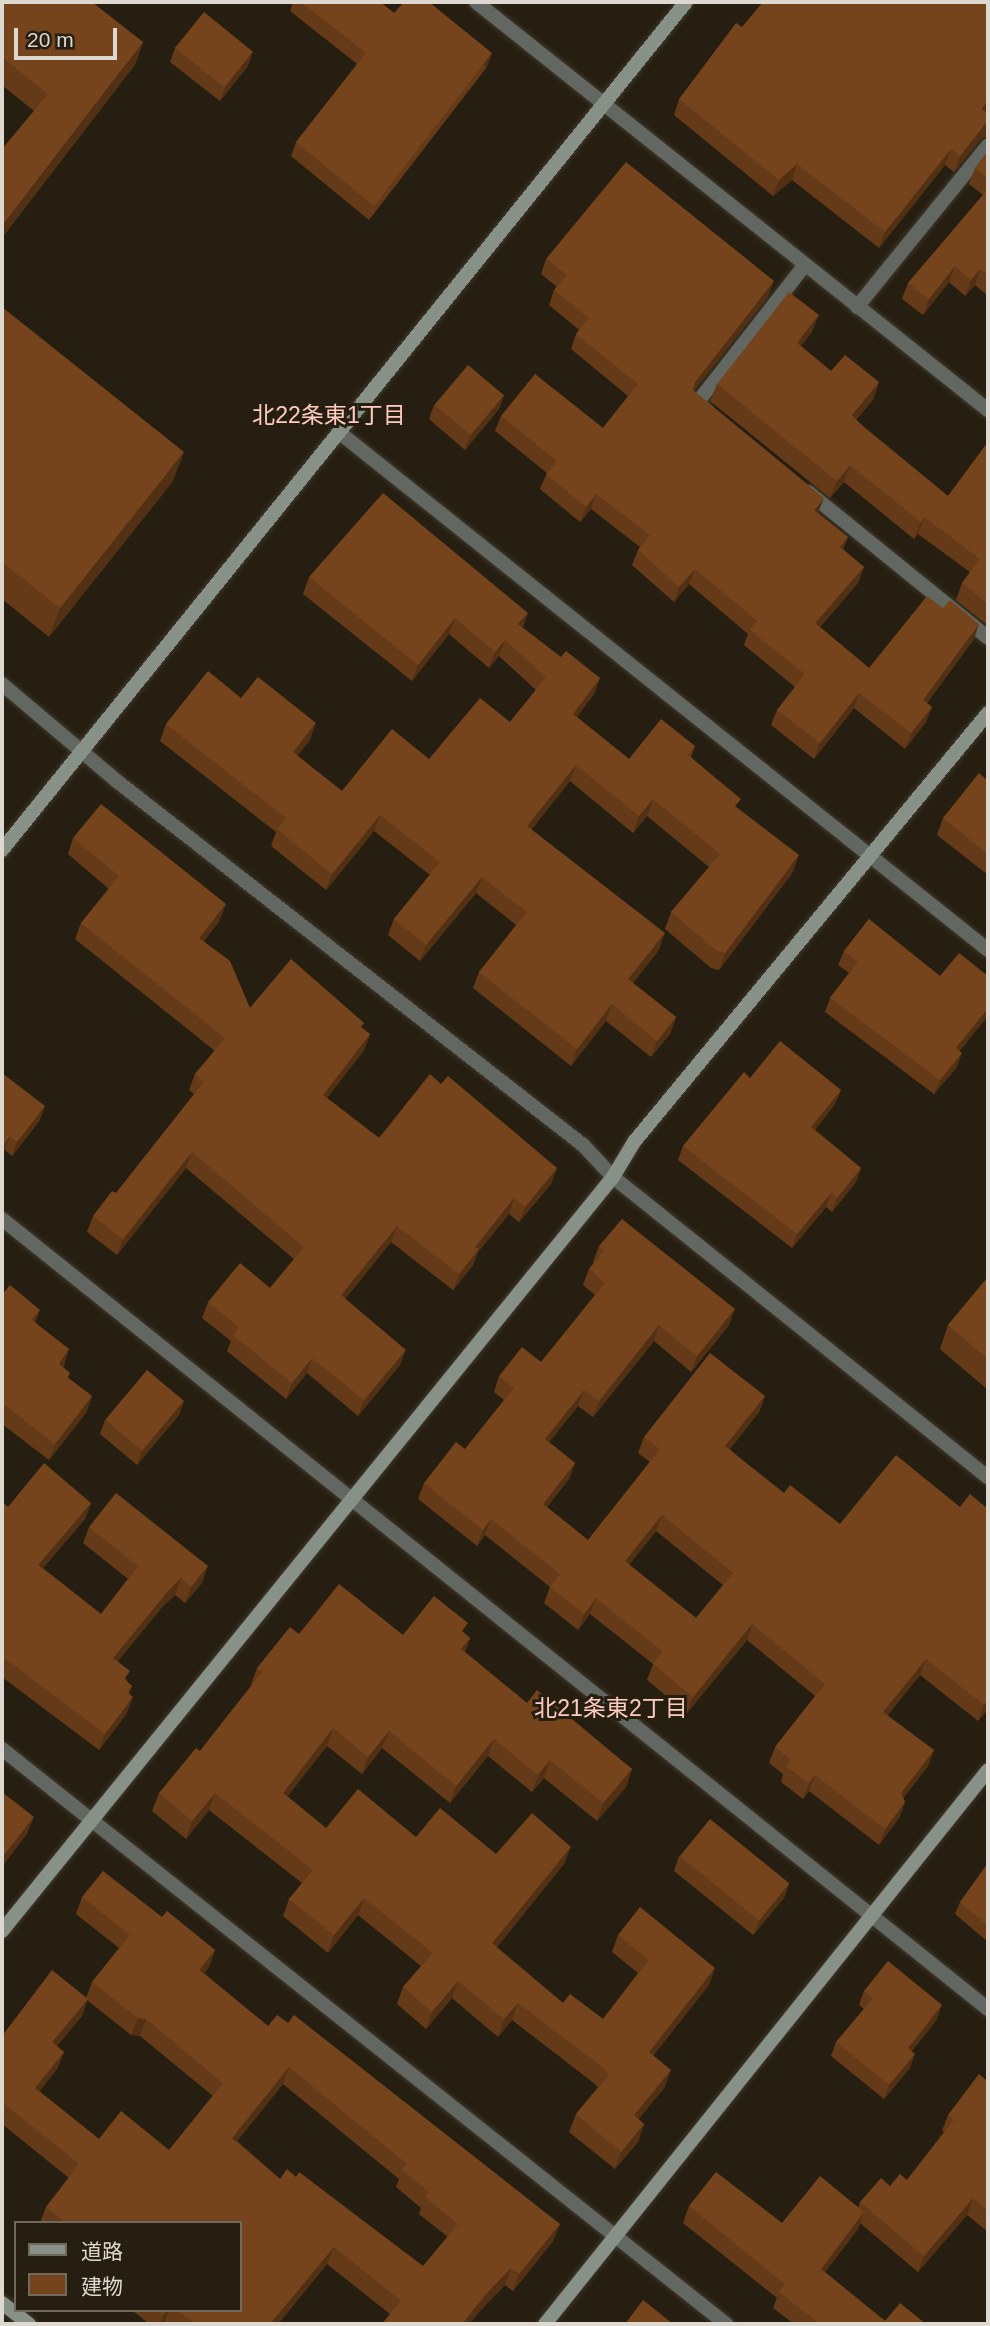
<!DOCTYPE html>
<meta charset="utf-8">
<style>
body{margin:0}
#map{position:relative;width:990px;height:2326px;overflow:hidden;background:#261f11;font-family:Helvetica,"Noto Sans JP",sans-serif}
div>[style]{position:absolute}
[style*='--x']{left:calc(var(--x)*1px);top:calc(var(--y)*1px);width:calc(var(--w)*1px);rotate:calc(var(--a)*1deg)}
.roads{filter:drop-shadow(0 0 2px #40392c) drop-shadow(0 0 2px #40392c)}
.street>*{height:14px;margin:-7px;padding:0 7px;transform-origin:7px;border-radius:7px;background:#626861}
.secondary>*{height:14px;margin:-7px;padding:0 7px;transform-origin:7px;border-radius:7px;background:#889187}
.wall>*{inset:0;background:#653a18}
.shaded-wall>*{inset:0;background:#523014;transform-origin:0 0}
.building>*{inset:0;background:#75441c;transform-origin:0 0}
span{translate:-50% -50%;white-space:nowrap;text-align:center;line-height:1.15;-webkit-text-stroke:6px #261f11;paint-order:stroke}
.neighbourhood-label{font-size:23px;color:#fecbc0}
.frame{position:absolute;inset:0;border:4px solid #ded9d0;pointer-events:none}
.legend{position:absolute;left:14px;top:2221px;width:228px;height:91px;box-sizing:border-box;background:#261f11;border:2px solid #70695d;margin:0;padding:9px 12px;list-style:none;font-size:21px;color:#ded9d0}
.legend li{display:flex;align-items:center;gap:14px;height:35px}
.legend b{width:35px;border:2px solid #70695d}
.scale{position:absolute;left:14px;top:28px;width:103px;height:32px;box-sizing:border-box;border:4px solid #ded9d0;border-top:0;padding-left:9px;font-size:21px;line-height:24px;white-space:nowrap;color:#ded9d0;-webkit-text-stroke:5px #261f11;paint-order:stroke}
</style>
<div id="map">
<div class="roads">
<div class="street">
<div style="--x:476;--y:2;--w:655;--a:38.55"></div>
<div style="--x:857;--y:307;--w:208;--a:-51"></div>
<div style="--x:705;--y:409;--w:10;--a:-143"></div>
<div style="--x:697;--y:403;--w:175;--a:-52"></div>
<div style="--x:340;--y:433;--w:829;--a:38.58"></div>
<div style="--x:808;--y:492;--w:232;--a:39"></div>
<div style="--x:2;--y:684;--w:152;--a:40.2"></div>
<div style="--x:118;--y:782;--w:590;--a:37.98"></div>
<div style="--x:583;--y:1145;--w:44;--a:46.8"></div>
<div style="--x:613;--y:1177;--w:480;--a:38.7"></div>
<div style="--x:2;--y:1219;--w:1263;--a:38.7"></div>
<div style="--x:2;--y:1749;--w:925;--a:38.46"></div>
</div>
<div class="secondary">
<div style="--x:2;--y:850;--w:1089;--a:-51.11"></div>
<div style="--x:2;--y:1931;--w:970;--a:-50.98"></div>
<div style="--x:613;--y:1177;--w:41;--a:-59"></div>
<div style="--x:634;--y:1142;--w:556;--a:-50.47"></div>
<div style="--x:2;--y:2303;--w:34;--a:38"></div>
<div style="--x:545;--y:2324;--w:709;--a:-51.35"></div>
</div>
</div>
<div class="wall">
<div style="clip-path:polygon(2px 2px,143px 42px,135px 65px,34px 111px,2px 85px)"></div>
<div style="clip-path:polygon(293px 2px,380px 2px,394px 13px,487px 67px,369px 220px,291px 156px,296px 142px,357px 64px,290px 11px)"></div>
<div style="clip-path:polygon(742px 27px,986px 112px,981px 139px,954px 172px,945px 165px,879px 248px,792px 180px,773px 196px,674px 115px,679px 99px)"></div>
<div style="clip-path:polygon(175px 48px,248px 66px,220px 101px,170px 62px)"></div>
<div style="clip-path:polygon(988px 151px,988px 296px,975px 285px,965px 296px,949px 282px,923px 315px,902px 299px,908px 283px,983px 195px,969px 184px,975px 168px)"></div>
<div style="clip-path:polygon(546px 259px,768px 297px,694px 391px,818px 513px,848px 537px,843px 549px,864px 567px,858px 583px,820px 627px,869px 668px,974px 639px,927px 703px,932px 707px,926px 722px,905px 749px,854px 708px,814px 759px,771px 725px,777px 710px,795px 687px,744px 645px,748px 634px,689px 584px,674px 602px,632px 565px,638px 550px,640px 547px,591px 509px,580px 522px,540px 489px,547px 473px,495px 431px,501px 416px,603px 428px,628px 396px,571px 349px,576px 334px,579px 330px,549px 305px,554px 290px,557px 287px,541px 274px)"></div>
<div style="clip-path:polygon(2px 307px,173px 481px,49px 637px,2px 599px)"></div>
<div style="clip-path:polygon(812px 332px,801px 346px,831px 371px,879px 382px,873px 400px,856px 420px,948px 496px,988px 442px,988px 620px,986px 624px,956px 600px,962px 583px,970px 572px,918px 534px,914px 539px,844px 482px,830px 498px,710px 401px,717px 384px)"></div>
<div style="clip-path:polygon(504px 395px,499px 409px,465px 450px,429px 419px,434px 405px)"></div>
<div style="clip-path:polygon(309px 577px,522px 628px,561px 657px,600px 678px,594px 694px,577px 717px,629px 759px,695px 746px,691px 757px,793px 872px,719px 970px,711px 968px,665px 929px,671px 912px,709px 867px,647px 816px,633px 833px,570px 781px,531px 829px,659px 950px,633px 983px,676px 1017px,670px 1034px,651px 1057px,606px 1021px,571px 1066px,473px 988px,479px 972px,516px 925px,476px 893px,420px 961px,388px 935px,394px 919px,430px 875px,374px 831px,326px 890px,271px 846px,276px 832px,160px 741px,166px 724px,241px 698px,310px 740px,297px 756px,342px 791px,429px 759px,510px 722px,536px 690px,499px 656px,489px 668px,449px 634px,412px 681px,303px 594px)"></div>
<div style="clip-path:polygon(988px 781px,988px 875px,937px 835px,943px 818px)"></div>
<div style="clip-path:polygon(73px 838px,220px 920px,204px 941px,250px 1008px,362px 1028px,370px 1034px,364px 1050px,327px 1098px,379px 1138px,441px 1084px,557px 1168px,551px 1184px,519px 1222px,509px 1214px,478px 1252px,473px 1265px,453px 1290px,391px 1242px,345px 1299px,400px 1365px,358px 1416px,307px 1373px,286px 1399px,227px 1351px,231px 1341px,202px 1318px,208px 1302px,270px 1288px,294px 1259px,186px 1168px,117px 1255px,87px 1232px,93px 1216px,116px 1193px,194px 1094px,189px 1090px,195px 1074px,215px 1051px,75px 939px,81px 923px,109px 889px,68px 854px)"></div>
<div style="clip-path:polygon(869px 919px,960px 1051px,957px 1067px,934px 1094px,825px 1012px,830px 998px,849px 973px,838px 965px,844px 951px)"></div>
<div style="clip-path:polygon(2px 1073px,40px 1120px,12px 1156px,5px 1150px)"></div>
<div style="clip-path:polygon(750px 1078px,841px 1090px,835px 1104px,815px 1130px,861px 1168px,856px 1182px,832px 1212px,826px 1207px,792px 1248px,678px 1160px,683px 1146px)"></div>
<div style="clip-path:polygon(evenodd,599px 1246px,729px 1325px,691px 1372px,654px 1341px,593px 1417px,578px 1406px,549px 1442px,575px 1463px,569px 1479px,547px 1507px,588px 1540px,650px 1462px,638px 1453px,644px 1437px,765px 1396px,759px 1412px,730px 1449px,988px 1709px,978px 1721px,920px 1675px,887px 1716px,934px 1750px,928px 1766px,903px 1798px,905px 1802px,899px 1818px,879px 1845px,809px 1791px,803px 1799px,781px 1782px,783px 1774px,769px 1763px,775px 1747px,815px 1696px,747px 1640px,687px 1713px,647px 1680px,653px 1664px,590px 1614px,578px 1630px,544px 1603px,550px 1587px,485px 1535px,477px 1546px,418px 1499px,424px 1483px,465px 1449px,504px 1400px,494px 1392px,499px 1376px,541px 1362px,595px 1295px,583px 1285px,589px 1269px,594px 1263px,593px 1262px,599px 1246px,656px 1531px,723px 1585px,696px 1618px,629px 1565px,656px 1531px)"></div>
<div style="clip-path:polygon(988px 1277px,988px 1390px,940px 1349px,948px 1325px)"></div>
<div style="clip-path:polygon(2px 1295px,35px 1323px,64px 1366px,63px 1367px,70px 1373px,68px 1378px,92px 1396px,86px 1413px,49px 1460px,2px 1424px)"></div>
<div style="clip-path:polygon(184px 1401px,179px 1415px,137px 1465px,100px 1434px,105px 1420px)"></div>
<div style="clip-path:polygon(2px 1502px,8px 1507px,91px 1503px,85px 1519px,43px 1568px,101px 1614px,128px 1579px,83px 1543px,89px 1527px,202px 1583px,185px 1603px,175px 1595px,163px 1606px,118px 1661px,127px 1681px,132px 1686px,129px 1694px,127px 1713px,99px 1750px,2px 1677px)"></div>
<div style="clip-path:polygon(299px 1634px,403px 1635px,464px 1634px,470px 1638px,465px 1652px,527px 1703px,632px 1769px,626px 1787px,597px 1821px,544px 1778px,532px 1792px,488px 1756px,450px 1803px,382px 1748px,362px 1774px,327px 1746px,287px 1796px,326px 1828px,416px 1837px,496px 1854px,564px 1864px,496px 1947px,563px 2003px,603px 2019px,638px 1973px,612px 1952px,618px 1935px,709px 1985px,653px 2055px,665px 2087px,638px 2119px,644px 2124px,638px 2142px,615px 2169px,569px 2132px,576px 2114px,598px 2087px,595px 2084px,512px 2020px,498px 2037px,452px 1998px,426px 2029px,397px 2004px,403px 1987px,421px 1966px,358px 1915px,328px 1953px,283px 1916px,289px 1899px,302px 1883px,209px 1810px,186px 1839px,152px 1811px,159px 1793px,200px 1751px,252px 1685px,251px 1685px,257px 1668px)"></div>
<div style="clip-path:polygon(679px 1856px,789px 1884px,784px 1898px,753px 1935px,674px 1871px)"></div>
<div style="clip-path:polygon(988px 1863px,988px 1942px,955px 1914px,960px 1902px)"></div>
<div style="clip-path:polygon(evenodd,82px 1897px,162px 1917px,215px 1950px,209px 1967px,204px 1973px,268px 2026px,288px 2023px,560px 2224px,553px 2241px,513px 2291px,505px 2285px,480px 2311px,469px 2324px,382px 2324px,390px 2314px,327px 2264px,278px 2324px,149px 2324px,132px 2310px,240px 2310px,240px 2223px,40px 2223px,46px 2207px,69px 2178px,2px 2124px,2px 2036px,86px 1998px,92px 1982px,119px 1948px,76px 1914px,82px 1897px,87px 2000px,131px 2035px,140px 2036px,213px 2096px,169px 2150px,99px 2139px,39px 2091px,57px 2069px,64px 2052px,57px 2046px,82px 2016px,87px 2000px,82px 1897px,283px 2084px,399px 2179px,396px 2187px,421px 2208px,419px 2214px,448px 2237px,423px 2266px,296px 2177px,280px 2179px,237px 2141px,283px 2084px)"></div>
<div style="clip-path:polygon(864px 1991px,937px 2019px,912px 2051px,910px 2068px,884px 2099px,831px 2056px,836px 2042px,864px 2009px,859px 2005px)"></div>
<div style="clip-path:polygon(988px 2082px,988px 2232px,967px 2215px,918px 2272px,860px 2223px,858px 2229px,825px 2272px,885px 2321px,926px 2324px,794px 2324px,773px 2308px,777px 2298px,683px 2223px,689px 2206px,782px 2223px,858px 2208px,860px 2202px,890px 2186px,907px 2180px,944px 2132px,942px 2131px,948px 2115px)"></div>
</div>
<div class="shaded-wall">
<div style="clip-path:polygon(143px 42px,135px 65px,2px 238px,2px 226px)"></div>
<div style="clip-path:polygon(253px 51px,248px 66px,220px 101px,225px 87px)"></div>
<div style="left:492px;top:53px;width:15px;height:193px;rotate:110deg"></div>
<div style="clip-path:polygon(988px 101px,988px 110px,976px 125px,982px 109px)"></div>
<div style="clip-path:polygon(988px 122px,988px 136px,981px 139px,954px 172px,960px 156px,986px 123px)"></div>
<div style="clip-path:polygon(951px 149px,945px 165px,879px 248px,885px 232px)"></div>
<div style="clip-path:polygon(797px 164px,792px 180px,773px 196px,779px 180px)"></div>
<div style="clip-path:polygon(955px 266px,949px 282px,923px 315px,929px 299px)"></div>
<div style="clip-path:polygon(980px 269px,975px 285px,965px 296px,971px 280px)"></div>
<div style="clip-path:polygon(774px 281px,768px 297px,689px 397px,695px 382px)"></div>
<div style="clip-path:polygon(819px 315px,812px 332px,790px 360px,797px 343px)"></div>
<div style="clip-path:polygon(879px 382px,873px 400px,845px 432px,852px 415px)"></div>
<div style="clip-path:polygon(504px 395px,499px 409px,465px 450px,470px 436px)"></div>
<div style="clip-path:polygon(184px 452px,173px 481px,49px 637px,60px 608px)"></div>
<div style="clip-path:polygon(850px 465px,844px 482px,830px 498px,837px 481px)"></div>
<div style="clip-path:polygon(596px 494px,591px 509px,580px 522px,586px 507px)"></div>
<div style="clip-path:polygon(824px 498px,818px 513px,814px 510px)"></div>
<div style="clip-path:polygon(924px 517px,918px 534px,914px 539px,921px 522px)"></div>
<div style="clip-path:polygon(848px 537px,842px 552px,840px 547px)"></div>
<div style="clip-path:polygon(864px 567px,858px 583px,809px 639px,815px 623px)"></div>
<div style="clip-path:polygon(695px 569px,689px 584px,674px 602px,679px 587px)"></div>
<div style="clip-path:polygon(528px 613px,522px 630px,518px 624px)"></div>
<div style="clip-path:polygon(455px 618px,449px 634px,412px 681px,418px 665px)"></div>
<div style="clip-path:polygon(979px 624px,974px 639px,918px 715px,923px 700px)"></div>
<div style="clip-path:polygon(505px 640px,499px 656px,489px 668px,495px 652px)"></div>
<div style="clip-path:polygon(600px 678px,594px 694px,567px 730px,573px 714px)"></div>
<div style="clip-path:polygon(859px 693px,854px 708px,814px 759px,820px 743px)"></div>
<div style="clip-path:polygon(932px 707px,926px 722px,905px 749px,911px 733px)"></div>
<div style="clip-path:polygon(316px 723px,310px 740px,287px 769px,293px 752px)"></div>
<div style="clip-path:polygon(576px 765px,570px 781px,521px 843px,527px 826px)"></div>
<div style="clip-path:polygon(653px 799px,647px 816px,633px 833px,639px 816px)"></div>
<div style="clip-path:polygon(380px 815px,374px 831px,326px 890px,332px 874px)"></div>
<div style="clip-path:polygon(799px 855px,793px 872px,719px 970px,725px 953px)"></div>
<div style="clip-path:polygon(482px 877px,476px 893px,420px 961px,426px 945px)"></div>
<div style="clip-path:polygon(226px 904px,220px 920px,194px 954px,199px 938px)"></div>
<div style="clip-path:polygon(665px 933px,659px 950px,622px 996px,628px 979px)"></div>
<div style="clip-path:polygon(612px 1004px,606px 1021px,571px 1066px,577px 1049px)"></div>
<div style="clip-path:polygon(988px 1009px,988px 1016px,951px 1062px,956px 1048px)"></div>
<div style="clip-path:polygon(676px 1017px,670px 1034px,651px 1057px,657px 1041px)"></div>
<div style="clip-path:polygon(370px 1034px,364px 1050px,317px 1111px,323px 1095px)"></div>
<div style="clip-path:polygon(962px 1053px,957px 1067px,934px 1094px,940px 1080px)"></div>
<div style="clip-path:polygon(841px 1090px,835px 1104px,806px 1141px,811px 1127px)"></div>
<div style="clip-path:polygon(45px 1106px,40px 1120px,12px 1156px,17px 1142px)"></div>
<div style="clip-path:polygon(10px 1136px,5px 1150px,2px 1155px,2px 1147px)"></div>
<div style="clip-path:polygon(192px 1152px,186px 1168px,117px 1255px,123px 1239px)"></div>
<div style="clip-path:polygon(557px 1168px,551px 1184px,519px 1222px,525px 1207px)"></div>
<div style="clip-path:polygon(861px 1168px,856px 1182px,832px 1212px,837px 1198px)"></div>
<div style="clip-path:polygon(831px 1193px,826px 1207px,792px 1248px,797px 1234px)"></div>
<div style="clip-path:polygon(514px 1198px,509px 1214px,478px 1252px,473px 1265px,453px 1290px,459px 1274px,475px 1247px)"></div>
<div style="clip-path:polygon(397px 1226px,391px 1242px,335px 1311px,341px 1295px)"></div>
<div style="clip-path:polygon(735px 1309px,729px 1325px,691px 1372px,697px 1356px)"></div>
<div style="clip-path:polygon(40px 1310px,34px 1326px,32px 1320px)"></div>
<div style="clip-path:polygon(659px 1325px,654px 1341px,593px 1417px,599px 1401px)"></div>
<div style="clip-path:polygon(69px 1349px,64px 1366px,53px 1380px,59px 1364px)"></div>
<div style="clip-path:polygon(406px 1350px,400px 1365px,358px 1416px,364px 1400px)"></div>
<div style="clip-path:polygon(312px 1358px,307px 1373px,286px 1399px,292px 1383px)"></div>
<div style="clip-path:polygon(584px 1390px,578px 1406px,539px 1455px,545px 1439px)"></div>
<div style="clip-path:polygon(92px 1396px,86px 1413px,49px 1460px,55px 1444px)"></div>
<div style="clip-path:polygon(765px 1396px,759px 1412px,720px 1461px,725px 1446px)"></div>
<div style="clip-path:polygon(184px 1401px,179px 1415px,137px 1465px,142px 1451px)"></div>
<div style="clip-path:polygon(575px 1463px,569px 1479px,537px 1520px,543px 1504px)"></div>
<div style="clip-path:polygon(91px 1503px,85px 1519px,32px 1581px,38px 1565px)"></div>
<div style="clip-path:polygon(662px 1515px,656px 1531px,619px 1577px,625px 1561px)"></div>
<div style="clip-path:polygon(491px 1519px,485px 1535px,477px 1546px,483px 1530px)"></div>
<div style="clip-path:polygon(208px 1566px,202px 1583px,185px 1603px,191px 1587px)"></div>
<div style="clip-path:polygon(181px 1578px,175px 1595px,163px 1606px,107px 1674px,113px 1658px,169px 1590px)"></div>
<div style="clip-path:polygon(596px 1598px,590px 1614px,578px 1630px,584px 1614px)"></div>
<div style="clip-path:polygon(752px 1624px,747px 1640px,687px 1713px,693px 1697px)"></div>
<div style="clip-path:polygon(470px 1638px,464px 1655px,461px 1649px)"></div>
<div style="clip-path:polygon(926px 1659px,920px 1675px,877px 1728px,883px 1712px)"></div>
<div style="clip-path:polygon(133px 1697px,127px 1713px,99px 1750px,105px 1734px)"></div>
<div style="clip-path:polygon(988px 1700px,988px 1709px,978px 1721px,984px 1705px)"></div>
<div style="clip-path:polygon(333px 1728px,327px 1746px,277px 1810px,283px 1793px)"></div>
<div style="clip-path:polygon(389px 1731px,382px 1748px,362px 1774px,368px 1757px)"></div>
<div style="clip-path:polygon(494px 1739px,488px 1756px,450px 1803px,456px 1786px)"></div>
<div style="clip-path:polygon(934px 1750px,928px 1766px,895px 1809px,901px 1793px)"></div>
<div style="clip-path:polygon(550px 1760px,544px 1778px,532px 1792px,538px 1775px)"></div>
<div style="clip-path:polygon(632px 1769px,626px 1787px,597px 1821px,603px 1803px)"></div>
<div style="clip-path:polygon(815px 1775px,809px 1791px,803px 1799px,809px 1783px)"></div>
<div style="clip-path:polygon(215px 1793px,209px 1810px,186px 1839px,192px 1821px)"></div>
<div style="clip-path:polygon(905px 1802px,899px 1818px,879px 1845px,885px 1829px)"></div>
<div style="clip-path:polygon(34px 1817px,27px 1834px,2px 1867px,2px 1858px)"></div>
<div style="clip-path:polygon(571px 1847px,564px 1864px,486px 1961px,492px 1943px)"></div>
<div style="clip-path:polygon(789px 1884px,784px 1898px,753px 1935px,759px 1921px)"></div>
<div style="clip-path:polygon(364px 1898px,358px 1915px,328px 1953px,334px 1935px)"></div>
<div style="clip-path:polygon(215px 1950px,209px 1967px,193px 1987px,199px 1970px)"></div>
<div style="clip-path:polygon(715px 1968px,709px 1985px,643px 2069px,649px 2052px)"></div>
<div style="clip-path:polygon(458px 1981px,452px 1998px,426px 2029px,432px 2012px)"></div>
<div style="clip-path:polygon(88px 1999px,82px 2016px,46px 2059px,52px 2042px)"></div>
<div style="clip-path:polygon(518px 2003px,512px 2020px,498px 2037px,504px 2019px)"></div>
<div style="clip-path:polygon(942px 2005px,937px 2019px,903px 2062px,908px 2048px)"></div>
<div style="clip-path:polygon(138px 2018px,146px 2019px,140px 2036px,131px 2035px)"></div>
<div style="clip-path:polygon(64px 2052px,57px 2069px,29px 2105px,35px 2088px)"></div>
<div style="clip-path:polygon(915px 2054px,910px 2068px,884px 2099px,889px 2085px)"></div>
<div style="clip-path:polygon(289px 2067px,283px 2084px,226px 2155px,232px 2138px)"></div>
<div style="clip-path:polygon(671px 2070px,665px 2087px,627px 2133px,634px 2115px)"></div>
<div style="clip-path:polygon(644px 2124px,638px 2142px,615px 2169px,621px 2152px)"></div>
<div style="clip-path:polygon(973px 2198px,967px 2215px,918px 2272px,924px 2256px)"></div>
<div style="clip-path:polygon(864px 2212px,858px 2229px,815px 2285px,821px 2269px)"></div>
<div style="clip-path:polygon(560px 2224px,553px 2241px,513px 2291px,519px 2274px)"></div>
<div style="clip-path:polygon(334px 2247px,327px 2264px,278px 2324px,270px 2324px)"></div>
<div style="clip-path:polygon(511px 2268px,505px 2285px,480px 2311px,469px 2324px,462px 2324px,486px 2294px)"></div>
<div style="clip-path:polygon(167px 2310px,169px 2310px,164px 2324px,160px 2324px,164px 2314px)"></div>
</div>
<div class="building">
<div style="clip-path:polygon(2px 2px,92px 2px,143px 42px,2px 226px,2px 149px,48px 94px,2px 57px)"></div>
<div style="clip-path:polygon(301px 2px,380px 2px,394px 13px,404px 2px,429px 2px,492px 53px,374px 206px,296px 142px,366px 53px)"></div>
<div style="clip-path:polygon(763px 2px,988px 2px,988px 101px,982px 109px,988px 114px,988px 122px,986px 123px,960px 156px,951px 149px,885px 232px,797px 164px,779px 180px,679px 99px,736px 23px,742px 27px)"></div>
<div style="left:204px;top:12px;width:63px;height:46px;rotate:39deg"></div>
<div style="clip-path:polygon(988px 151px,988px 178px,975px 168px)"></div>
<div style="clip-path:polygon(626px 162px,774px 281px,695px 382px,693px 390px,824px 498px,814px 510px,848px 537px,840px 547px,864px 567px,815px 623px,869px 668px,927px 596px,943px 608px,950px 600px,979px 624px,923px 700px,932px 707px,911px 733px,859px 693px,820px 743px,777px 710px,805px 674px,750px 630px,757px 621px,695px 569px,679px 587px,638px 550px,650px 535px,596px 494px,586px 507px,546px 474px,557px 461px,501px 416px,535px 374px,603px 428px,638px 384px,576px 334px,589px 318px,554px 290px,567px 275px,546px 259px)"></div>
<div style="clip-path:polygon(988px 189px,988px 275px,980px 269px,971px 280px,955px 266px,929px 299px,908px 283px)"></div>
<div style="clip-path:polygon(789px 292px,819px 315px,797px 343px,831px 371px,845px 355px,879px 382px,852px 415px,863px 427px,948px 496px,988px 442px,988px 604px,962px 583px,980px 559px,924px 517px,921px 522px,850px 465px,837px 481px,717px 384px)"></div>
<div style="clip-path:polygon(2px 307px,184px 452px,60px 608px,2px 562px)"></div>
<div style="left:468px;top:365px;width:47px;height:52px;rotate:40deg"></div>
<div style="clip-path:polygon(383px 493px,528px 613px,518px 624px,561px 657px,566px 651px,600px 678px,573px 714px,629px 759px,661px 719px,695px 746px,688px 755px,741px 799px,735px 806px,799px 855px,725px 953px,717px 951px,671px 912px,720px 854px,653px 799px,639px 816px,576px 765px,527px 826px,665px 933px,628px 979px,676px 1017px,657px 1041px,612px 1004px,577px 1049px,479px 972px,527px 912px,482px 877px,426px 945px,394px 919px,440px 862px,380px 815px,332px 874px,277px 829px,286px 818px,166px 724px,208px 671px,241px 698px,258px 677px,316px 723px,293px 752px,342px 791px,392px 729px,429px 759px,480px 698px,510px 722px,546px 677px,505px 640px,495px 652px,455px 618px,418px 665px,309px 577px)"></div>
<div style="clip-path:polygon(979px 773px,988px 781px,988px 854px,943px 818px)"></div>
<div style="clip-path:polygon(101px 804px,226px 904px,199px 938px,230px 961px,250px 1008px,291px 959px,364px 1023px,361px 1027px,370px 1034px,323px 1095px,379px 1138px,430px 1074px,441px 1084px,448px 1076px,557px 1168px,525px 1207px,514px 1198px,475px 1247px,479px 1249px,459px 1274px,397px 1226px,341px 1295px,406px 1350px,364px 1400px,312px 1358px,292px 1383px,233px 1335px,239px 1327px,208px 1302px,240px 1263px,270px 1288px,304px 1247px,192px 1152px,123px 1239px,93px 1216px,112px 1191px,116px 1193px,204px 1082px,195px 1074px,225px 1038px,81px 923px,119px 876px,73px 838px)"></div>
<div style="clip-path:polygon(869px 919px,940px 976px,959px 953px,988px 976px,988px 1009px,956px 1048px,962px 1053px,940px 1080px,830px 998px,858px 962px,844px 951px)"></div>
<div style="clip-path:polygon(780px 1041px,841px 1090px,811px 1127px,861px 1168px,837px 1198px,831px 1193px,797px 1234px,683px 1146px,744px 1072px,750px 1078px)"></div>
<div style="clip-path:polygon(2px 1073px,45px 1106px,17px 1142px,10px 1136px,2px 1147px)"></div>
<div style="clip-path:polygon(evenodd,622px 1219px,735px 1309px,697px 1356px,659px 1325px,599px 1401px,584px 1390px,545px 1439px,575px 1463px,543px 1504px,588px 1540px,660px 1449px,644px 1437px,710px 1353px,765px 1396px,725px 1446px,784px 1493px,790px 1485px,840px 1524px,896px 1455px,960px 1507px,970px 1494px,988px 1509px,988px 1700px,984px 1705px,926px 1659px,883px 1712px,934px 1750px,901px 1793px,905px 1802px,885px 1829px,815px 1775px,809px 1783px,786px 1766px,791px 1760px,775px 1747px,825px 1684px,752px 1624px,693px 1697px,653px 1664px,663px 1652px,596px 1598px,584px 1614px,550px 1587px,560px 1574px,491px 1519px,483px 1530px,424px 1483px,456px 1442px,465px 1449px,514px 1388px,499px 1376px,522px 1347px,541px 1362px,605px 1283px,589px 1269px,604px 1251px,599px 1246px,622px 1219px,662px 1515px,733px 1573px,696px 1618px,625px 1561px,662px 1515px)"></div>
<div style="clip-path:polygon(988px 1277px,988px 1359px,948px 1325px)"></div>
<div style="clip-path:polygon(10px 1285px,40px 1310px,32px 1320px,69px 1349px,59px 1364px,70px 1373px,67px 1377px,92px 1396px,55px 1444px,2px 1403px,2px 1295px)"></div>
<div style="left:147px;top:1370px;width:48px;height:65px;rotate:40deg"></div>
<div style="clip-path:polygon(44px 1463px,91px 1503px,38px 1565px,101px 1614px,138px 1566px,89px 1527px,116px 1493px,208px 1566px,191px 1587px,181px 1578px,169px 1590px,113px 1658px,130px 1671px,124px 1679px,132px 1686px,127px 1692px,133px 1697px,105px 1734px,2px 1656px,2px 1502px,8px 1507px)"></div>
<div style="clip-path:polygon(339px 1584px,403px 1635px,434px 1596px,468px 1623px,462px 1631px,470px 1638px,461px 1649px,527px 1703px,537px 1690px,632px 1769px,603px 1803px,550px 1760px,538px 1775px,494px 1739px,456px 1786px,389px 1731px,368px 1757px,333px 1728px,283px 1793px,326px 1828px,358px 1789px,416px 1837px,440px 1808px,496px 1854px,532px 1813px,571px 1847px,492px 1943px,563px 2003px,570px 1994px,603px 2019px,649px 1960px,618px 1935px,640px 1907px,715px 1968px,649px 2052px,671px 2070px,634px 2115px,644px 2124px,621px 2152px,576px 2114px,609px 2075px,601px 2066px,518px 2003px,504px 2019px,458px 1981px,432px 2012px,403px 1987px,433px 1953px,364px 1898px,334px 1935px,289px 1899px,313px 1870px,215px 1793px,192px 1821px,159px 1793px,196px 1748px,200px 1751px,262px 1672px,257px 1668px,290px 1627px,299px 1634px)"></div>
<div style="clip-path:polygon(2px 1792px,34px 1817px,2px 1858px)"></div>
<div style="left:710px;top:1819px;width:102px;height:48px;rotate:39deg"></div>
<div style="clip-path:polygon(988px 1863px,988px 1926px,960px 1902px)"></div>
<div style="clip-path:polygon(evenodd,103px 1871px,162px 1917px,167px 1911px,215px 1950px,199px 1970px,268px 2026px,277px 2015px,288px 2023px,294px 2015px,560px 2224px,519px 2274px,511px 2268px,486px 2294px,462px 2324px,382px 2324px,401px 2301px,334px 2247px,270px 2324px,196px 2324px,176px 2310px,240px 2310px,240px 2223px,66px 2223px,46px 2207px,79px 2164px,2px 2102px,2px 2036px,52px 1970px,88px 1999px,52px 2042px,64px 2052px,35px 2088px,99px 2139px,121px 2111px,169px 2150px,223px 2083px,146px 2019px,138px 2018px,92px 1982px,130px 1935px,82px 1897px,103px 1871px,289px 2067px,407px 2164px,402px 2170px,429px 2192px,425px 2197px,458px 2224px,423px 2266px,299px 2172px,296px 2177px,287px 2169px,280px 2179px,232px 2138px,289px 2067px)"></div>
<div style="clip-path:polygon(888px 1961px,942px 2005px,908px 2048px,915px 2054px,889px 2085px,836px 2042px,873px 1998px,864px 1991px)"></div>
<div style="clip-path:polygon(979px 2074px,988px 2082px,988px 2211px,973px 2198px,924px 2256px,860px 2202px,881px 2178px,890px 2186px,900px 2174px,907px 2180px,954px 2120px,948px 2115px)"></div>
<div style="clip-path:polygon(716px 2172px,782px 2223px,820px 2176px,864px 2212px,821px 2269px,885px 2321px,900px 2303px,926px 2324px,820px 2324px,779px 2292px,785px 2284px,689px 2206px)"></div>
<div style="clip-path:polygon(643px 2300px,673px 2324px,625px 2324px)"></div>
<div style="clip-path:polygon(159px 2310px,167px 2310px,164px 2314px)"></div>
</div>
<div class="neighbourhood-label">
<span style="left:329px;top:415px">北22条東1丁目</span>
<span style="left:611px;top:1708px">北21条東2丁目</span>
</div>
<div class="frame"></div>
<ul class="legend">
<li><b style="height:9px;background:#889187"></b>道路</li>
<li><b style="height:19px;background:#75441c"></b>建物</li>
</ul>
<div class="scale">20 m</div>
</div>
